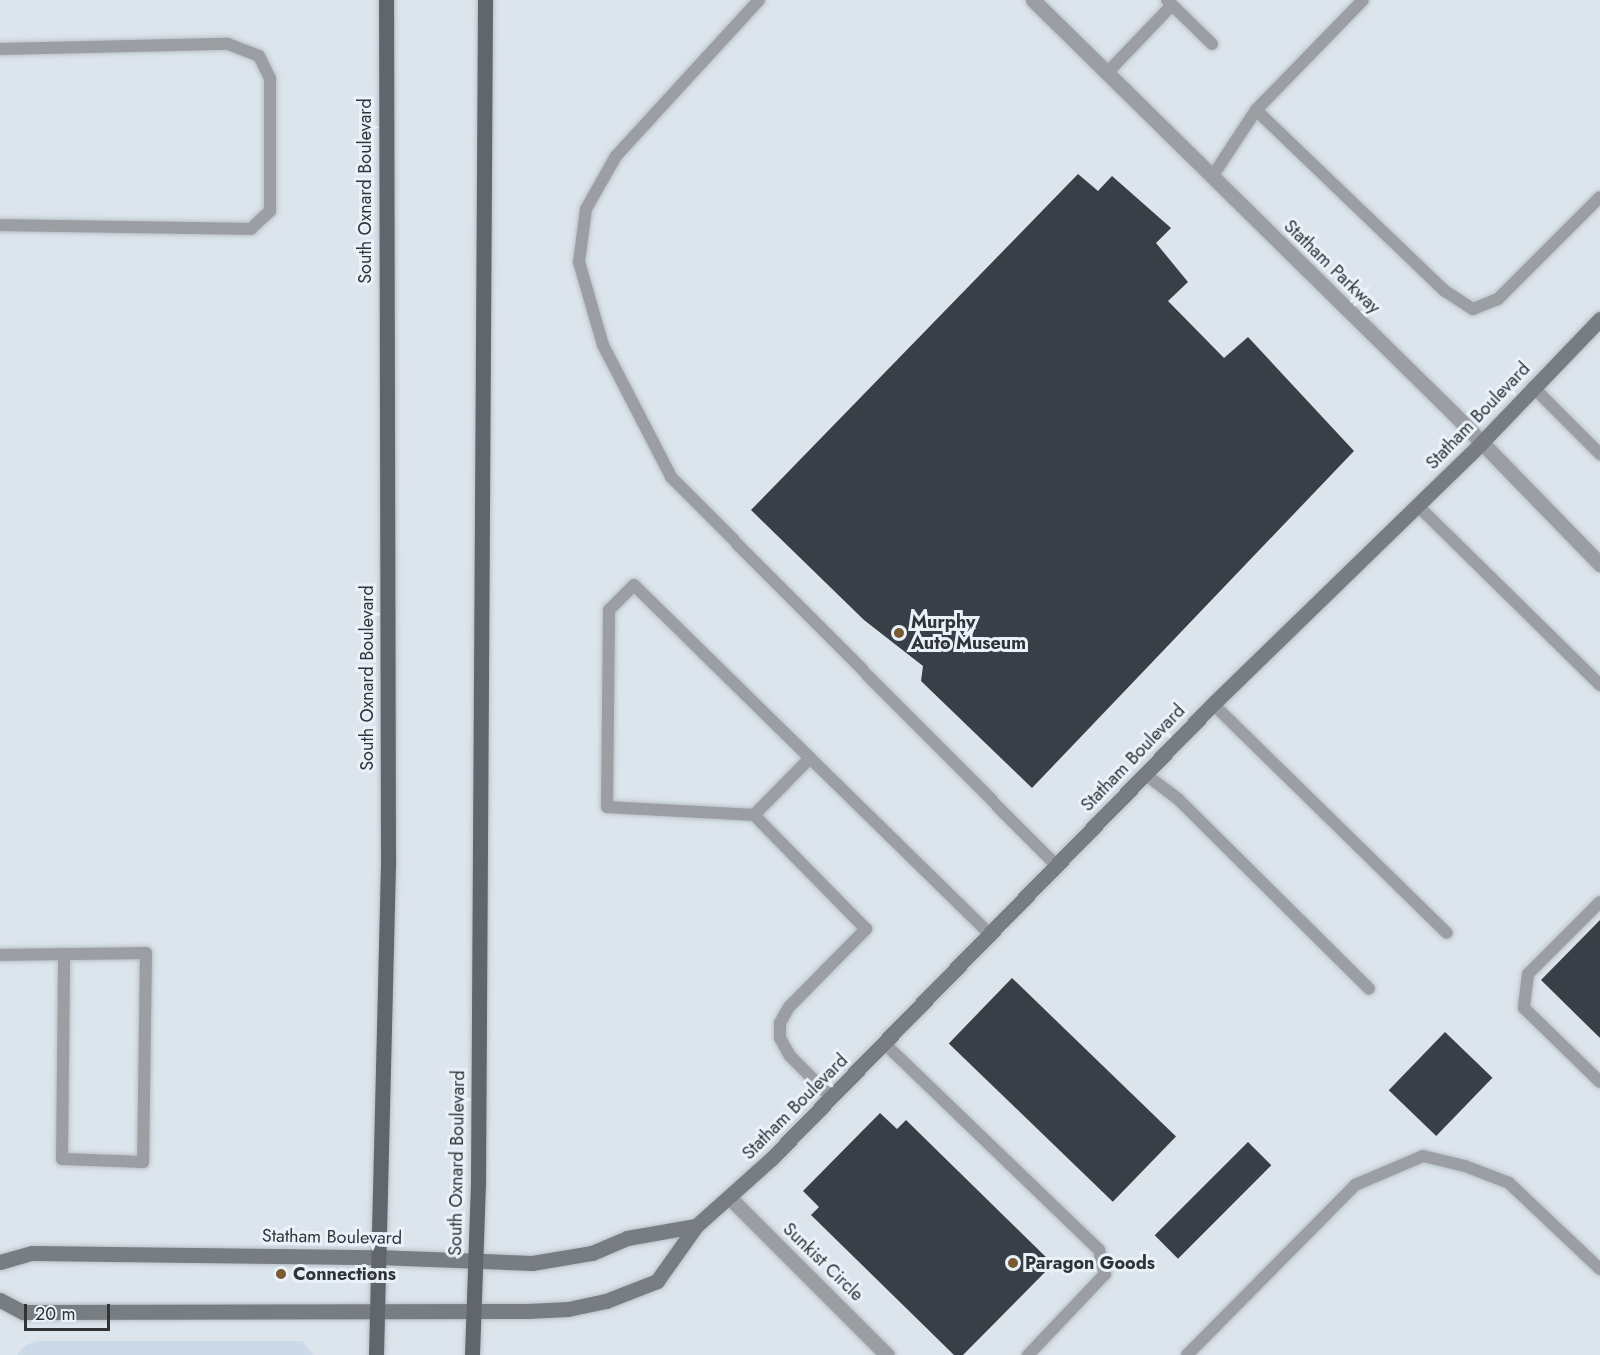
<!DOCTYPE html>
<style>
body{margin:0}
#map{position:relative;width:1600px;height:1355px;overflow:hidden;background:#dce4ec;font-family:Jost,sans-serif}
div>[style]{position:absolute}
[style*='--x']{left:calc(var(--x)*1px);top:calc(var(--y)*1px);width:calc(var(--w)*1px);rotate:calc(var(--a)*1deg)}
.built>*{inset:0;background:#ccd9e7}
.building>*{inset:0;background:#393f46;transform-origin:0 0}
.roads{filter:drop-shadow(0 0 2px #bac1c8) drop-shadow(0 0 2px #bac1c8)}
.lane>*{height:12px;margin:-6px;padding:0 6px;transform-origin:6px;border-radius:6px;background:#9b9ea2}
.street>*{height:15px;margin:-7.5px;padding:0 7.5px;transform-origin:7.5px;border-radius:7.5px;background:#9b9ea2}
.secondary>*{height:15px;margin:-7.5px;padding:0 7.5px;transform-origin:7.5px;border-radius:7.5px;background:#787d82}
.primary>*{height:15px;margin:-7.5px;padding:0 7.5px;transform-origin:7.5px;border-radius:7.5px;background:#60666c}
.dots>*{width:16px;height:16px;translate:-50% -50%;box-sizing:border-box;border:3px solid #e9f1fa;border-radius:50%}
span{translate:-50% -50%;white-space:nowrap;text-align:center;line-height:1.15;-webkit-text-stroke:6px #e9f1fa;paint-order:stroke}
.street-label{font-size:18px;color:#313437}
.poi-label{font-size:18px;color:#313437;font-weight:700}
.left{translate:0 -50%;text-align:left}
.scale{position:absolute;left:24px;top:1304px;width:86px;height:27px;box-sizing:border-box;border:3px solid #313437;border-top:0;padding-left:8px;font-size:18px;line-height:21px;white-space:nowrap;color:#313437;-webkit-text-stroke:4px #e9f1fa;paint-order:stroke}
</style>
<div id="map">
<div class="built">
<div style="clip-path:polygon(36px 1341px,302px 1341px,313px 1355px,17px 1355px,26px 1345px)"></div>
</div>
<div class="building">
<div style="clip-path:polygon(1078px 174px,1098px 191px,1112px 176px,1171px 228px,1156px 243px,1188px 282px,1168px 301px,1224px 358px,1248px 337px,1354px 451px,1032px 788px,921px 681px,923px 666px,864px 620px,751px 510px)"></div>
<div style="clip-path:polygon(1600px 920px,1600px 1038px,1541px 980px)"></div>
<div style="left:1012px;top:978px;width:228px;height:91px;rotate:44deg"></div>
<div style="left:1445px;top:1032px;width:66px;height:81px;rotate:44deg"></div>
<div style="clip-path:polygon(880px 1113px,897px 1129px,906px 1120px,1053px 1264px,963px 1355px,954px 1355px,811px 1215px,819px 1207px,803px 1191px)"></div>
<div style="left:1248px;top:1142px;width:33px;height:132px;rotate:45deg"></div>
</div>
<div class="roads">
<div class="lane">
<div style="--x:759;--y:0;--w:212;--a:132.5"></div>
<div style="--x:616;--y:156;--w:61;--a:119.5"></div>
<div style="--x:586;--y:209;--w:53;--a:97.5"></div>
<div style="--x:579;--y:262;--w:86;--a:73.9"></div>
<div style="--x:603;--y:345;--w:148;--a:62.7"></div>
<div style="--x:671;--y:477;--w:548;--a:45.22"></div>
<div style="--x:1167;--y:0;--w:63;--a:44.4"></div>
<div style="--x:0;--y:49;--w:228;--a:-1.3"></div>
<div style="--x:228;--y:44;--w:33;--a:21"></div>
<div style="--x:259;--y:56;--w:25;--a:64"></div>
<div style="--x:270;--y:79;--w:132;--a:90"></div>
<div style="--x:270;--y:211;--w:26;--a:137"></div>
<div style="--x:251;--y:229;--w:251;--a:-179.1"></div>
<div style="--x:1107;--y:73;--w:94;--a:-46.3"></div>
<div style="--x:1256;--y:110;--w:262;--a:43.8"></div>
<div style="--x:1445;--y:291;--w:33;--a:33"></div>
<div style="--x:1473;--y:309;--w:27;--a:-22"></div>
<div style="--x:1498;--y:299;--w:144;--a:-45"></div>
<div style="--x:1212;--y:177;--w:80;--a:-56.7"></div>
<div style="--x:1256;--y:110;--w:153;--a:-45.8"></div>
<div style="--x:1533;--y:387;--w:95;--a:45"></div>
<div style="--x:1417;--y:505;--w:257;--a:44.5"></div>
<div style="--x:1213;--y:704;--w:327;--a:44.4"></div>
<div style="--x:1145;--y:774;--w:41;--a:37.1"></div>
<div style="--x:1178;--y:799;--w:269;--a:44.8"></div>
<div style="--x:754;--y:815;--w:147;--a:-176.9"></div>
<div style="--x:607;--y:807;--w:197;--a:-89.4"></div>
<div style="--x:609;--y:610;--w:35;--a:-45"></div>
<div style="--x:634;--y:585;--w:247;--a:44.5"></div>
<div style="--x:1600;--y:902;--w:102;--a:135"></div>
<div style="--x:1528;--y:974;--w:34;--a:97"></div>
<div style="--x:1524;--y:1008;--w:106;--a:44.2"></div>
<div style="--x:0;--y:955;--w:146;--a:-0.8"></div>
<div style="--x:146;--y:953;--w:209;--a:90.8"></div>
<div style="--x:143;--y:1162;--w:81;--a:-177.9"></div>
<div style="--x:62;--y:1159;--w:205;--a:-89.4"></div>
<div style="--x:885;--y:1044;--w:297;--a:43.9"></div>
<div style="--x:1099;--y:1250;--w:25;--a:76"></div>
<div style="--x:1105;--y:1274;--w:112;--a:133.5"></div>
<div style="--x:831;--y:1097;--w:58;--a:-135"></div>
<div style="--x:790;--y:1056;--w:21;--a:-119"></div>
<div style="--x:780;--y:1038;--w:15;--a:-90"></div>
<div style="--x:780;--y:1023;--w:18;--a:-61"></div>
<div style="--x:789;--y:1007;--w:110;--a:-45.4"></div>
<div style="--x:866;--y:929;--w:160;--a:-134.5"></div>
<div style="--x:754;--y:815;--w:80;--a:-45.5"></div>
<div style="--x:810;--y:758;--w:252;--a:44.4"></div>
<div style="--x:1187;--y:1355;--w:239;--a:-45.3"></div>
<div style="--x:1355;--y:1185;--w:74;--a:-23.1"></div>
<div style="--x:1423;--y:1156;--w:43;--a:13.4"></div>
<div style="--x:1465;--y:1166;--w:47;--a:21.1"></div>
<div style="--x:1509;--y:1183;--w:125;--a:43.4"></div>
</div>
<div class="street">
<div style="--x:1033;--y:0;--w:589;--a:44.52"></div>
<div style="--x:1453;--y:413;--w:211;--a:45.8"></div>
<div style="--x:730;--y:1198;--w:222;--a:45"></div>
</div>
<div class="secondary">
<div style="--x:0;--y:1262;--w:33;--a:-16"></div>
<div style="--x:32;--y:1253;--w:345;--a:0.7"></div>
<div style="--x:377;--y:1257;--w:155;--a:2.2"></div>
<div style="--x:532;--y:1263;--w:61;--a:-9.5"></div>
<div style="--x:592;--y:1253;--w:38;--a:-23"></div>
<div style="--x:627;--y:1238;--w:70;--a:-9.9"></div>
<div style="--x:0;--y:1300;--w:26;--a:28"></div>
<div style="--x:23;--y:1312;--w:504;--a:-0.11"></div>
<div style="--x:527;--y:1311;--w:41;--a:-2.8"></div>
<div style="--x:568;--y:1309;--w:39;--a:-12"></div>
<div style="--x:606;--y:1301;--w:55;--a:-21.4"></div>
<div style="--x:657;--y:1281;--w:67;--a:-54.7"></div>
<div style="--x:696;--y:1226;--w:102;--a:-41.8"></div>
<div style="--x:772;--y:1158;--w:633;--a:-45.83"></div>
<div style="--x:1213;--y:704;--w:374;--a:-44.2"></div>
<div style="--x:1481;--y:443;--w:172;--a:-46.2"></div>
</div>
<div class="primary">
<div style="--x:376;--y:1355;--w:496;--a:-88.6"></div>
<div style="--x:388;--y:859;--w:859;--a:-90.13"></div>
<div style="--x:472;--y:1355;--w:171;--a:-88"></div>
<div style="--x:478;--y:1184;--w:1184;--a:-89.66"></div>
</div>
</div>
<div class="dots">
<div style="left:899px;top:633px;background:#7a5a30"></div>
<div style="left:1013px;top:1263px;background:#7a5a30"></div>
<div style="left:281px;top:1274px;background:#7a5a30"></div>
</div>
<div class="street-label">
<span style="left:365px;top:191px;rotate:-90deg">South Oxnard Boulevard</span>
<span style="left:1332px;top:267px;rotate:44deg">Statham Parkway</span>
<span style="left:1478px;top:416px;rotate:-46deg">Statham Boulevard</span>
<span style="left:367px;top:678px;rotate:-90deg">South Oxnard Boulevard</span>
<span style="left:1133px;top:758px;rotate:-46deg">Statham Boulevard</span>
<span style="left:795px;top:1107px;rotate:-45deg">Statham Boulevard</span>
<span style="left:457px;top:1163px;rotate:-89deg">South Oxnard Boulevard</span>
<span style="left:332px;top:1237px;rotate:1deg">Statham Boulevard</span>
<span style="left:823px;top:1262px;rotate:44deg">Sunkist Circle</span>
</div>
<div class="poi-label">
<span class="left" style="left:911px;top:633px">Murphy<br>Auto Museum</span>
<span class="left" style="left:1025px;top:1263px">Paragon Goods</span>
<span class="left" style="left:293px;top:1274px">Connections</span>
</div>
<div class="scale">20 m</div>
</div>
